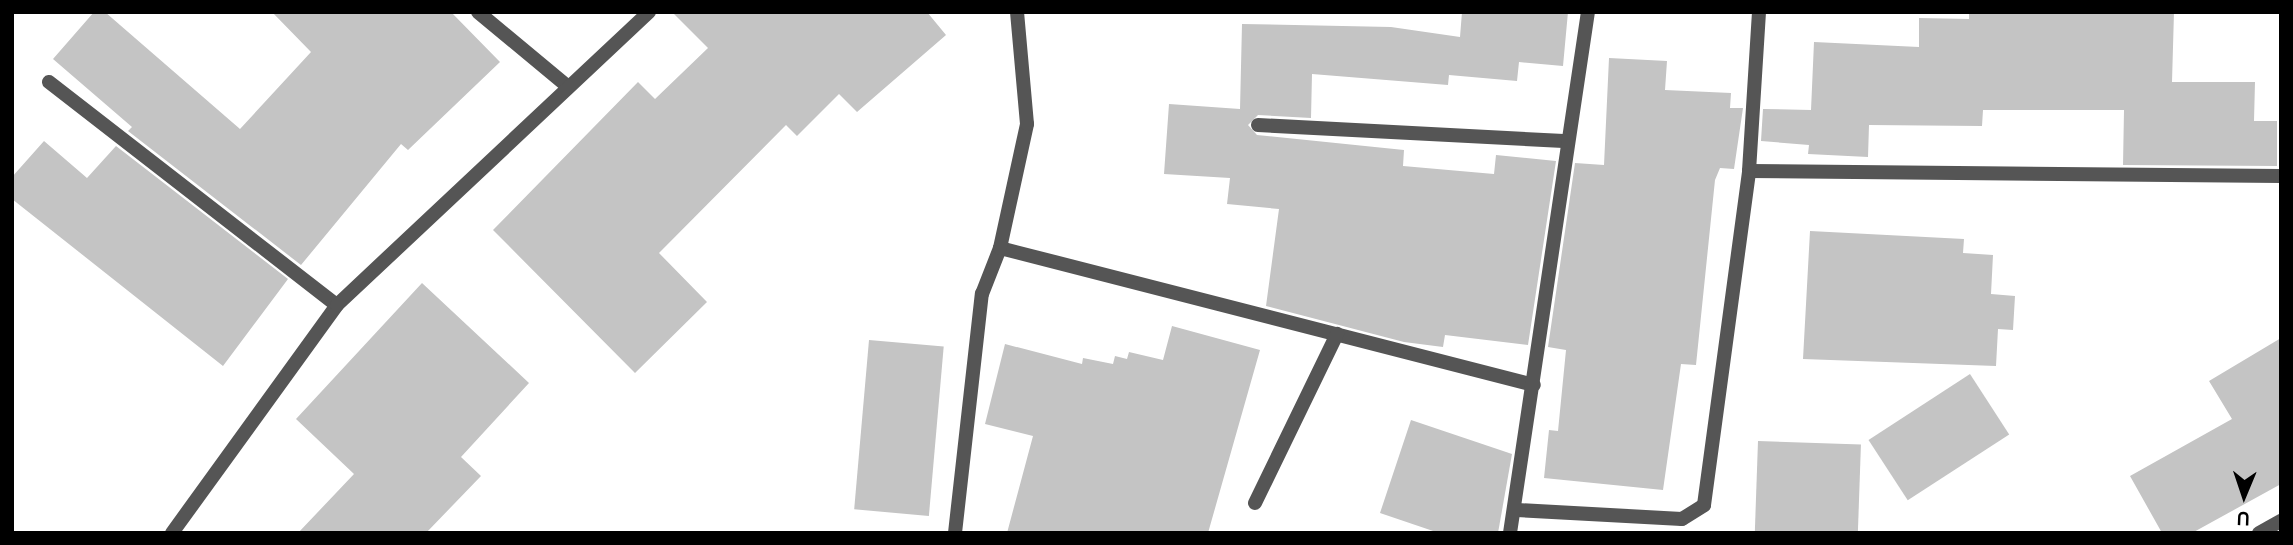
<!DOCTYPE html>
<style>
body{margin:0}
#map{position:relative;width:2293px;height:545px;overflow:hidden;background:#fff;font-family:Overpass,sans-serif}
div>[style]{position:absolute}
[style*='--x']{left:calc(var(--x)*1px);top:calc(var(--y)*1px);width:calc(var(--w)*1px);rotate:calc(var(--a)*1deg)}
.building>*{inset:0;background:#c4c4c4;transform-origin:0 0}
.minor>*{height:14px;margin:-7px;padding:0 7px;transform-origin:7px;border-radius:7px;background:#555}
span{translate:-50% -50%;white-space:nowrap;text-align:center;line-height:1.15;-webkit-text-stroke:7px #fff;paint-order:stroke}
.frame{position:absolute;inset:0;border:14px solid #000;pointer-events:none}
.north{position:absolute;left:2209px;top:461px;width:70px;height:70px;-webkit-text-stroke:5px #fff;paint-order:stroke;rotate:182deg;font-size:19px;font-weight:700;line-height:28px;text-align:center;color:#000}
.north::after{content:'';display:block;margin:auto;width:24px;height:32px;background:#000;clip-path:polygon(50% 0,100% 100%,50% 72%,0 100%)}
</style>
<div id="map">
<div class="building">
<div style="clip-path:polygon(94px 12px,105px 12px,240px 129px,311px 52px,272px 12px,451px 12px,500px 62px,408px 150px,401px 144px,301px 265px,128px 131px,132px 127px,53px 59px)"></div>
<div style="clip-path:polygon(672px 12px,927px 12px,946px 35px,857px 112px,839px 94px,797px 136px,786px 125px,659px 253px,707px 302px,635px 373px,493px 230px,638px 82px,655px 99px,708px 48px)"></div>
<div style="clip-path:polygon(1462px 12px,1568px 12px,1563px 66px,1519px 62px,1517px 81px,1449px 75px,1448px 85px,1312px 74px,1311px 118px,1258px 115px,1248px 125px,1257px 135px,1404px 150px,1403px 166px,1494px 174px,1496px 155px,1556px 161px,1528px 345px,1445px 335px,1443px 347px,1404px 342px,1266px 306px,1279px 209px,1227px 204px,1230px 178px,1164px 174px,1169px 104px,1240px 109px,1242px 24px,1391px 27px,1460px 37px)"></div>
<div style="clip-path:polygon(1969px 12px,2174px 12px,2172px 82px,2255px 82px,2254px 121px,2277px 121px,2277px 166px,2123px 165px,2124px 110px,1983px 110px,1982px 126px,1869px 125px,1868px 157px,1808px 154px,1809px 145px,1761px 141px,1763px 109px,1811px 110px,1814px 42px,1919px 47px,1919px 18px,1969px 19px)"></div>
<div style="clip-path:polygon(1609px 58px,1667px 61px,1665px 90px,1731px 93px,1730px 108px,1743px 108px,1734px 169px,1720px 168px,1715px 180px,1696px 365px,1681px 364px,1663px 490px,1544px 478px,1549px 430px,1558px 431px,1566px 350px,1548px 347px,1575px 163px,1604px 165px)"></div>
<div style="clip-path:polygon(44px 141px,87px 178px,116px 146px,288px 279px,223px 366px,12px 199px,12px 177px)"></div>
<div style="clip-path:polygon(1810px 231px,1964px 239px,1963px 253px,1993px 255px,1991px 294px,2015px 296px,2013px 330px,1998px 329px,1996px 366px,1803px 359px)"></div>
<div style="clip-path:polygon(422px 283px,529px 383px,461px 457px,481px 476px,426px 533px,298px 533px,354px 474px,296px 419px)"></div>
<div style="clip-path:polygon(1172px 326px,1260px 350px,1208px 533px,1007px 533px,1033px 436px,985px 424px,1005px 344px,1082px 364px,1083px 358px,1113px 364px,1115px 356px,1127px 359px,1129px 352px,1163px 360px)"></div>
<div style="clip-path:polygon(2281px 338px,2281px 484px,2192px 533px,2162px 533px,2130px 476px,2232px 419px,2209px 381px)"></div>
<div style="left:869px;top:340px;width:75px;height:170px;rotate:5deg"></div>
<div style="left:1970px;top:374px;width:72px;height:121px;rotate:57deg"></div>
<div style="clip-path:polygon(1411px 420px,1512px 454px,1498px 533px,1439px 533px,1380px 513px)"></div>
<div style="left:1758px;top:441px;width:103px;height:92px;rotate:2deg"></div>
</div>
<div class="minor">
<div style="--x:478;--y:12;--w:116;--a:39.7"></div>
<div style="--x:49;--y:82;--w:364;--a:37.8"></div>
<div style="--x:1258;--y:125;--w:306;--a:3"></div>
<div style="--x:1749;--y:171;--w:532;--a:0.54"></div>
<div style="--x:1000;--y:248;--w:551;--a:14.39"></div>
<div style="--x:1255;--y:503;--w:188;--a:-64.1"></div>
<div style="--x:1517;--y:510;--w:165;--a:3.1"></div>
<div style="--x:1682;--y:519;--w:26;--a:-32"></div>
<div style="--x:1704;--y:505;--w:337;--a:-82.3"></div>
<div style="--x:1749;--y:171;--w:159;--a:-86.4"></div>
<div style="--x:172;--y:533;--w:281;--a:-54.1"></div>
<div style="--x:337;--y:305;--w:428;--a:-43.2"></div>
<div style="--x:955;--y:533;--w:241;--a:-83.6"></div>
<div style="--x:982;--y:294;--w:49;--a:-68.6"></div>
<div style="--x:1000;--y:248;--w:127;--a:-77.7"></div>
<div style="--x:1027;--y:124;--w:112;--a:-95.1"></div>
<div style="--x:1510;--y:533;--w:527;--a:-81.49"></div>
<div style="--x:2259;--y:533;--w:25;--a:-29"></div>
</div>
<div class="frame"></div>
<div class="north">U</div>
</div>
